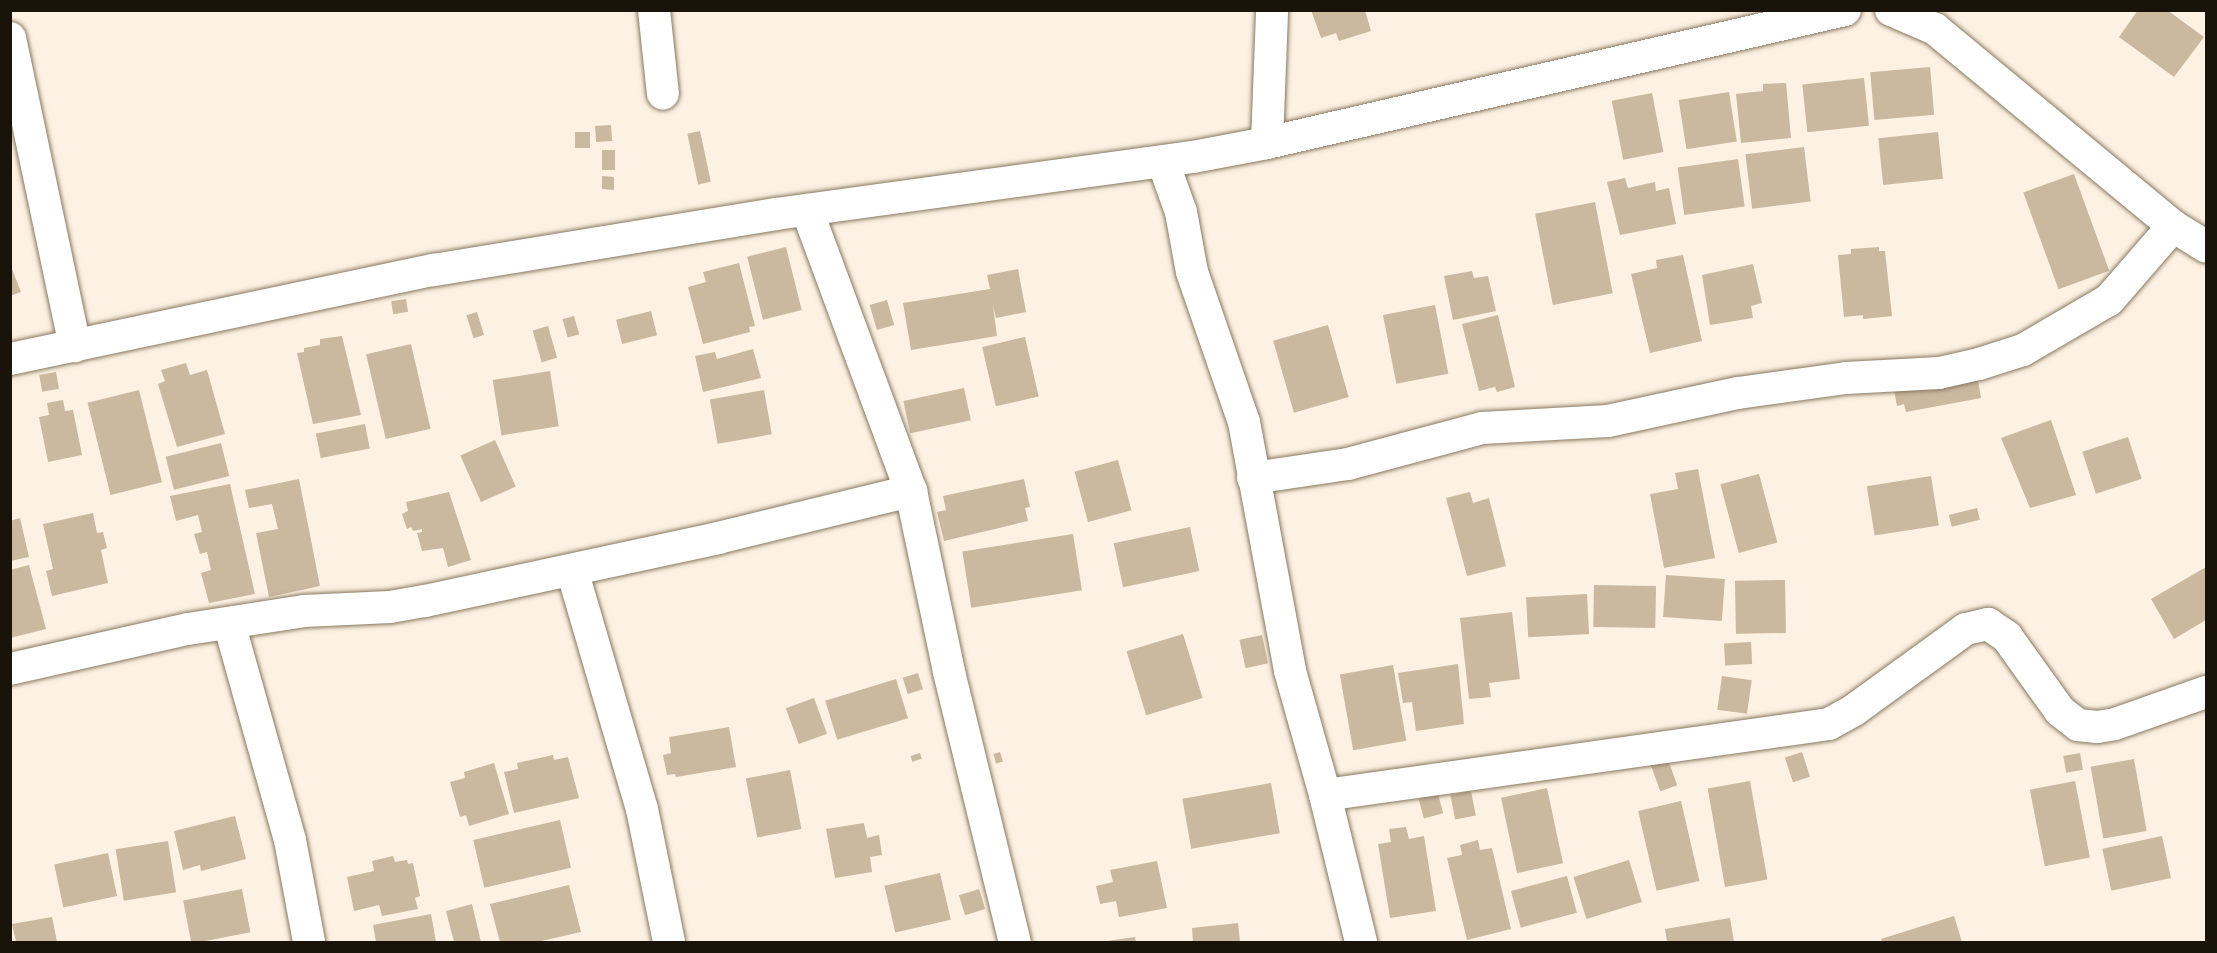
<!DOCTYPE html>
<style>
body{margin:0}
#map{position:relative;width:2217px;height:953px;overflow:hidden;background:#fcf1e2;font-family:"PT Serif",serif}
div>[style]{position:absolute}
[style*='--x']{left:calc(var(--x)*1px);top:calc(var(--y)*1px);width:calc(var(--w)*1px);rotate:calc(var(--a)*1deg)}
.building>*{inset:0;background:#cab89f;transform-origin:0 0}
.roads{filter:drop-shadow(0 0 2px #887860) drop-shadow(0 0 2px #887860)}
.minor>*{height:32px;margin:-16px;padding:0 16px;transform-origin:16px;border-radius:16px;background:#fff}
span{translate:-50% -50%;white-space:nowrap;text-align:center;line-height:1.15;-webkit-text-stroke:5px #fff;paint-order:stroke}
.frame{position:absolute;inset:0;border:12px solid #19130a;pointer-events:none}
</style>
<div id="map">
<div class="building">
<div style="clip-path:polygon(1311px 10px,1365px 10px,1371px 31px,1339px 41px,1336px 33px,1321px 38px)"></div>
<div style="clip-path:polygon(2138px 10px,2167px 10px,2204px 37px,2174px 77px,2119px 37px)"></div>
<div style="left:1930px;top:67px;width:48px;height:60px;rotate:85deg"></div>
<div style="left:1864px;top:78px;width:48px;height:62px;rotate:84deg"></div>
<div style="clip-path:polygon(1786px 83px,1791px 138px,1741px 143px,1736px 94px,1763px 91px,1763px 84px)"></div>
<div style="left:1729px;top:92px;width:50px;height:51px;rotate:81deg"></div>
<div style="left:1652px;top:93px;width:60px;height:41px;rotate:79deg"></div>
<div style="left:611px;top:125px;width:16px;height:16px;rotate:86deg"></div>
<div style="left:700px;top:131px;width:52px;height:13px;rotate:78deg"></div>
<div style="left:575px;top:132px;width:15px;height:16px"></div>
<div style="left:1938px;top:132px;width:47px;height:60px;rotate:84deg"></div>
<div style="left:1804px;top:147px;width:55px;height:59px;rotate:83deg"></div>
<div style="left:602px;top:150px;width:13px;height:20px"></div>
<div style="left:1738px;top:159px;width:48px;height:61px;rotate:82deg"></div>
<div style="left:2074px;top:174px;width:103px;height:54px;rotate:70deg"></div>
<div style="clip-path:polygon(602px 176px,614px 177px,614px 190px,602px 189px)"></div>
<div style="clip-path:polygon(1625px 178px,1628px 188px,1655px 182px,1656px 191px,1669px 188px,1676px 224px,1620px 235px,1607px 182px)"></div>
<div style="left:1595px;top:202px;width:93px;height:61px;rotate:79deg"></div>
<div style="left:786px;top:247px;width:65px;height:40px;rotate:76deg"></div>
<div style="clip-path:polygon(1879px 247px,1879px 251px,1885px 251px,1892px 316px,1863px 319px,1863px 315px,1844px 317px,1838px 255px,1851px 254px,1851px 249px)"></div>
<div style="clip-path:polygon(1683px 255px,1702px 341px,1650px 353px,1631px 274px,1657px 268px,1656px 260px)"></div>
<div style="clip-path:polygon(739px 263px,755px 326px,749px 327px,750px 332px,703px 344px,688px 287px,706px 282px,703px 272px)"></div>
<div style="clip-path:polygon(10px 264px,21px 292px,10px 296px)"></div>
<div style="clip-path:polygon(1753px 264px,1762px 303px,1751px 306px,1753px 318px,1710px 325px,1702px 275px)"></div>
<div style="clip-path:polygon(1018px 269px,1026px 312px,996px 318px,993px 306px,997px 336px,911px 350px,903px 303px,990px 289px,987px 275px)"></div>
<div style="clip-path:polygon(1472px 271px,1474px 278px,1488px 276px,1496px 311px,1453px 320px,1444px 276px)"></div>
<div style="left:406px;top:299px;width:13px;height:15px;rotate:81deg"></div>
<div style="left:887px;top:300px;width:26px;height:18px;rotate:74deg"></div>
<div style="left:1435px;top:305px;width:70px;height:53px;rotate:79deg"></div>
<div style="left:651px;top:311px;width:25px;height:36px;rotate:76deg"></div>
<div style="left:477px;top:312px;width:24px;height:11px;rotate:73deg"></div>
<div style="clip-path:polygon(1498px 315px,1515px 387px,1497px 392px,1495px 387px,1479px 391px,1462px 324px)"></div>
<div style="left:574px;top:316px;width:19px;height:12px;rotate:74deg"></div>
<div style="left:1328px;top:325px;width:75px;height:57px;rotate:74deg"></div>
<div style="left:548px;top:326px;width:33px;height:16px;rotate:74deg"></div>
<div style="clip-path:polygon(342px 336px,361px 415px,313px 424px,297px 353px,304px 352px,304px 348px,320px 345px,320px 339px)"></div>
<div style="left:1025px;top:337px;width:61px;height:44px;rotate:77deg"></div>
<div style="left:411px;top:344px;width:87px;height:46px;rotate:77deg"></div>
<div style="clip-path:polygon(753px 349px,761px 378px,703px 392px,695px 356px,715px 352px,717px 359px)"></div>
<div style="clip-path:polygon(186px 363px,190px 375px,207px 370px,225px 434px,177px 447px,158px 384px,165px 381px,161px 370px)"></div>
<div style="left:550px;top:371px;width:56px;height:58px;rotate:81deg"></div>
<div style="left:56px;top:372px;width:17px;height:17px;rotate:80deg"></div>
<div style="clip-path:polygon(1977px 374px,1981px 398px,1906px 412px,1904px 404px,1897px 406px,1894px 390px)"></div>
<div style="left:964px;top:388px;width:33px;height:62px;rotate:78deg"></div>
<div style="left:139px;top:390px;width:95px;height:53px;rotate:76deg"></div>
<div style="left:764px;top:390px;width:45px;height:55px;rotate:80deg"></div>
<div style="clip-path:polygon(63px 400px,65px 411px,73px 410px,82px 455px,48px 462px,39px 417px,49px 415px,47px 403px)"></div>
<div style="clip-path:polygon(2051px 420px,2076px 495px,2030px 508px,2001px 438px)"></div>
<div style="left:365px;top:424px;width:25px;height:50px;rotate:79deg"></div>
<div style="left:2128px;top:437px;width:44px;height:48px;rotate:72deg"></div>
<div style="left:495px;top:440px;width:51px;height:38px;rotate:66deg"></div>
<div style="left:221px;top:443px;width:34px;height:57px;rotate:76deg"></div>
<div style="left:1118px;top:460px;width:52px;height:45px;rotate:75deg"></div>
<div style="clip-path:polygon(1698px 469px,1715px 558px,1664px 568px,1650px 494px,1678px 489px,1675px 473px)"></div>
<div style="left:1759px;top:474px;width:71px;height:40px;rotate:75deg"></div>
<div style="left:1931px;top:476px;width:50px;height:65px;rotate:81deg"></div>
<div style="clip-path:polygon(299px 479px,320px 586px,269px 597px,256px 533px,278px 529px,272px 504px,249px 508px,245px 490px)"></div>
<div style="clip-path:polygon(1024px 479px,1030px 507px,1025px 508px,1028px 521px,944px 541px,937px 512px,946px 510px,943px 496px)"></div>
<div style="clip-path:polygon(230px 484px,255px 594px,209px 603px,201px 573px,211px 570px,207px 552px,200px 554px,194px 534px,202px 532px,198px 515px,176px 521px,170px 496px)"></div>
<div style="clip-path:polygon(449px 492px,471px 560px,448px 567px,443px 548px,422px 551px,417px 533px,422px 532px,422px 529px,413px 531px,411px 527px,407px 529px,402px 514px,408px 511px,406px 502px)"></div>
<div style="clip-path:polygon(1470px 492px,1473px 503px,1489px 498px,1506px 566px,1467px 576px,1446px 498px)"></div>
<div style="left:1977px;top:508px;width:12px;height:29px;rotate:76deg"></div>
<div style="clip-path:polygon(93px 513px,97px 533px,103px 532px,107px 548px,101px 550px,108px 583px,52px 596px,46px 571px,53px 569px,43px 524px)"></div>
<div style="clip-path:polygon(20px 518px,29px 557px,10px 561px,10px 521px)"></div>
<div style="left:1190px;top:527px;width:45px;height:78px;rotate:78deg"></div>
<div style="left:1073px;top:534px;width:57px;height:112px;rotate:81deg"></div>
<div style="clip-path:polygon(29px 565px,46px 629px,10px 638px,10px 570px)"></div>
<div style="clip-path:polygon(2206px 567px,2206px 620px,2174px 639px,2151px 599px)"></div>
<div style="left:1666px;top:575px;width:59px;height:42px;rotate:4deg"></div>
<div style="left:1785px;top:580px;width:53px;height:50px;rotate:89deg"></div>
<div style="left:1594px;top:585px;width:62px;height:42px;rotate:1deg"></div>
<div style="left:1587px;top:594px;width:40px;height:61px;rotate:87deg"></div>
<div style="clip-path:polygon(1512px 612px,1520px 679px,1489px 683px,1491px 697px,1469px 699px,1460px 618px)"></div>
<div style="left:1183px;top:634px;width:67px;height:59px;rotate:73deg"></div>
<div style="left:1262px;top:635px;width:29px;height:23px;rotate:78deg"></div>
<div style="left:1751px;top:642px;width:22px;height:27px;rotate:87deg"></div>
<div style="clip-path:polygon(1458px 664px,1464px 724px,1416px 731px,1412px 702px,1403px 703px,1398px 673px)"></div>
<div style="left:1393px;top:665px;width:77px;height:54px;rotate:80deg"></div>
<div style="left:918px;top:673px;width:17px;height:16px;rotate:73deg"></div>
<div style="left:1722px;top:676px;width:30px;height:34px;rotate:8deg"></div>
<div style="left:896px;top:679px;width:41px;height:74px;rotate:73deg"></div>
<div style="left:814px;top:698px;width:38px;height:30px;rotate:70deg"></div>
<div style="clip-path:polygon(729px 727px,736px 767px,676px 777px,675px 774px,667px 775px,663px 755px,671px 753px,669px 737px)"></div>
<div style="left:1000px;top:752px;width:10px;height:7px;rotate:73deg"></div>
<div style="left:1802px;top:752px;width:26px;height:18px;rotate:72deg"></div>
<div style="left:920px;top:753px;width:6px;height:10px;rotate:72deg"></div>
<div style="left:2080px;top:753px;width:17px;height:17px;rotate:80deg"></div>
<div style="clip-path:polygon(553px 755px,554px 760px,568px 757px,579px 798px,514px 813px,504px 772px,518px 769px,517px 763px)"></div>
<div style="left:1667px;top:757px;width:30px;height:18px;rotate:70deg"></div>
<div style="left:2134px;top:759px;width:73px;height:44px;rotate:80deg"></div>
<div style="clip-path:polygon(494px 763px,509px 814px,469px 826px,466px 815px,460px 817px,450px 782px,465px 778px,464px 772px)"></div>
<div style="left:790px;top:770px;width:60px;height:45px;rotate:79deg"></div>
<div style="left:1750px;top:781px;width:100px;height:43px;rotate:80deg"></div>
<div style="left:2075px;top:781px;width:78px;height:46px;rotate:79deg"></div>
<div style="left:1271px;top:783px;width:51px;height:90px;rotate:80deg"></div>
<div style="left:1547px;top:788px;width:77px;height:47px;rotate:78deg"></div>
<div style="left:1471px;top:791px;width:25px;height:21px;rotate:79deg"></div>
<div style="left:1438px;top:794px;width:20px;height:20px;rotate:75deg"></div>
<div style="left:1681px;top:801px;width:82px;height:44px;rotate:77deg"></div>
<div style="clip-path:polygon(235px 816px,246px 859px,201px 871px,200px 865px,183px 870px,174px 831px)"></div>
<div style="left:560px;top:820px;width:49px;height:89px;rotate:77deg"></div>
<div style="clip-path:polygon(864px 823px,867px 838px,879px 835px,882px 855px,870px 857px,872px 872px,835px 878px,826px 829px)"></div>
<div style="clip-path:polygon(1406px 827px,1409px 839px,1424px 836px,1436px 911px,1390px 918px,1378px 844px,1391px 842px,1389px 829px)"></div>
<div style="left:2162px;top:836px;width:43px;height:61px;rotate:78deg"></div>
<div style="clip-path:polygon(1478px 840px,1480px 850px,1492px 848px,1511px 929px,1467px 940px,1447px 858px,1462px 855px,1460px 845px)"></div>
<div style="left:168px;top:841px;width:52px;height:53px;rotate:81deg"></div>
<div style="left:108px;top:853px;width:44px;height:55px;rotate:78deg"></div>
<div style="clip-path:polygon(393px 856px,395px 862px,407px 860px,408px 864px,413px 863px,420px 896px,415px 898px,418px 909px,382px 916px,379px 905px,354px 911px,347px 877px,374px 871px,372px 861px)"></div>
<div style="left:1629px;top:860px;width:44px;height:58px;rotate:73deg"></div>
<div style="clip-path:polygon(1157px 861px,1167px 908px,1119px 917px,1116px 901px,1100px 904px,1096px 886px,1113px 882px,1110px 870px)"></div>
<div style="left:940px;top:873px;width:48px;height:57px;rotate:77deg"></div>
<div style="left:1567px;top:876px;width:38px;height:58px;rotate:75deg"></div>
<div style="clip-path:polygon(569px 885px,581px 932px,537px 942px,500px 942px,490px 904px)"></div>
<div style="left:242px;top:889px;width:44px;height:60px;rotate:79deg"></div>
<div style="left:979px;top:889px;width:21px;height:21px;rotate:73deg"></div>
<div style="clip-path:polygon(472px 904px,481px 942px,454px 942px,446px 911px)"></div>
<div style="clip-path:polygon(431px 914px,436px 942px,376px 942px,373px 925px)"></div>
<div style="clip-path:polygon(1954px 916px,1962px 942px,1882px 942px,1881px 939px)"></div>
<div style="clip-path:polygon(52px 917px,57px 942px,16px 942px,12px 924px)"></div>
<div style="clip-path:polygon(1730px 918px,1734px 942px,1667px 942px,1665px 929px)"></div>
<div style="clip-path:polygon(1238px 923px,1240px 942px,1193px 942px,1192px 928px)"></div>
<div style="clip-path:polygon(1135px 937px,1136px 942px,1107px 942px,1107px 941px)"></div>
</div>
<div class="roads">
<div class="minor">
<div style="--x:654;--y:10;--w:84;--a:83.9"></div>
<div style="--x:1891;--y:10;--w:48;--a:23.4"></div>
<div style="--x:1935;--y:29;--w:309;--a:39.6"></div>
<div style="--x:2173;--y:226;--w:39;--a:32"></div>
<div style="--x:10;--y:38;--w:315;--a:78.1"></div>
<div style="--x:1267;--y:143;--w:133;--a:-87.8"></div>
<div style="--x:1163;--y:162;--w:53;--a:70.2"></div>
<div style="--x:1181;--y:212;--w:61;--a:79.6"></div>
<div style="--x:1192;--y:272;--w:159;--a:70.9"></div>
<div style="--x:1244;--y:422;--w:253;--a:79.5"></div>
<div style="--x:1290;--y:671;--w:129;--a:74.2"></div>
<div style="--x:1325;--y:795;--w:151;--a:76.2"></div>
<div style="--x:807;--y:210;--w:300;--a:69.7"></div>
<div style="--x:911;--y:491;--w:185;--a:78.1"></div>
<div style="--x:949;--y:672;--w:278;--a:76.3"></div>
<div style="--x:10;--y:359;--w:433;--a:-11.9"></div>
<div style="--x:434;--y:270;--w:347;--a:-9.3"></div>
<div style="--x:776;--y:214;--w:421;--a:-7.8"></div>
<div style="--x:1193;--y:157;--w:75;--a:-10.7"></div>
<div style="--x:1267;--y:143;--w:593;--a:-12.96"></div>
<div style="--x:1253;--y:478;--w:96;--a:-8.4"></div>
<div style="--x:1348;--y:464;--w:139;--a:-15"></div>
<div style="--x:1482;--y:428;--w:126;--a:-3.2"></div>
<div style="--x:1608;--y:421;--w:133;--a:-12.2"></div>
<div style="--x:1738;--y:393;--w:109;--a:-7.9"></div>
<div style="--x:1846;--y:378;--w:93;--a:-3.1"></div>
<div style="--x:1939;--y:373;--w:41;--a:-12.7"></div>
<div style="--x:1979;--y:364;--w:46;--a:-17.7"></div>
<div style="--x:2023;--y:350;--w:99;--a:-30.2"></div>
<div style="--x:2109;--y:300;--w:98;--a:-49.1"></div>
<div style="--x:572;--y:570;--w:249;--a:73.7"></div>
<div style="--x:642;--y:809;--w:136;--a:78.5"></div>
<div style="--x:229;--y:623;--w:225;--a:74.3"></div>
<div style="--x:290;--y:840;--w:104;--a:79.4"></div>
<div style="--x:10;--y:669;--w:182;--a:-12.7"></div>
<div style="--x:188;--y:629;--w:117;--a:-8.8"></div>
<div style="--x:304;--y:611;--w:86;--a:-2.7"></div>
<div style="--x:390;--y:607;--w:36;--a:-10"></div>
<div style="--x:425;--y:601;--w:300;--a:-12.1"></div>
<div style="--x:718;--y:538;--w:199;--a:-13.7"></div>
<div style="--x:1325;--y:795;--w:509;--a:-8.02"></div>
<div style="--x:1829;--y:724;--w:29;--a:-29"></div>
<div style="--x:1854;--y:710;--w:138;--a:-35.9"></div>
<div style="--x:1966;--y:629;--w:23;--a:-13"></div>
<div style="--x:1988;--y:624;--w:23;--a:34"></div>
<div style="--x:2007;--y:637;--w:91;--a:54.4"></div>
<div style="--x:2060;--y:711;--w:23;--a:38"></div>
<div style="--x:2078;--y:725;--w:19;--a:6"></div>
<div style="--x:2097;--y:727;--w:18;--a:-9"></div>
<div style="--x:2115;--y:724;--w:96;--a:-19.4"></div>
</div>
</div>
<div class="frame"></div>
</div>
